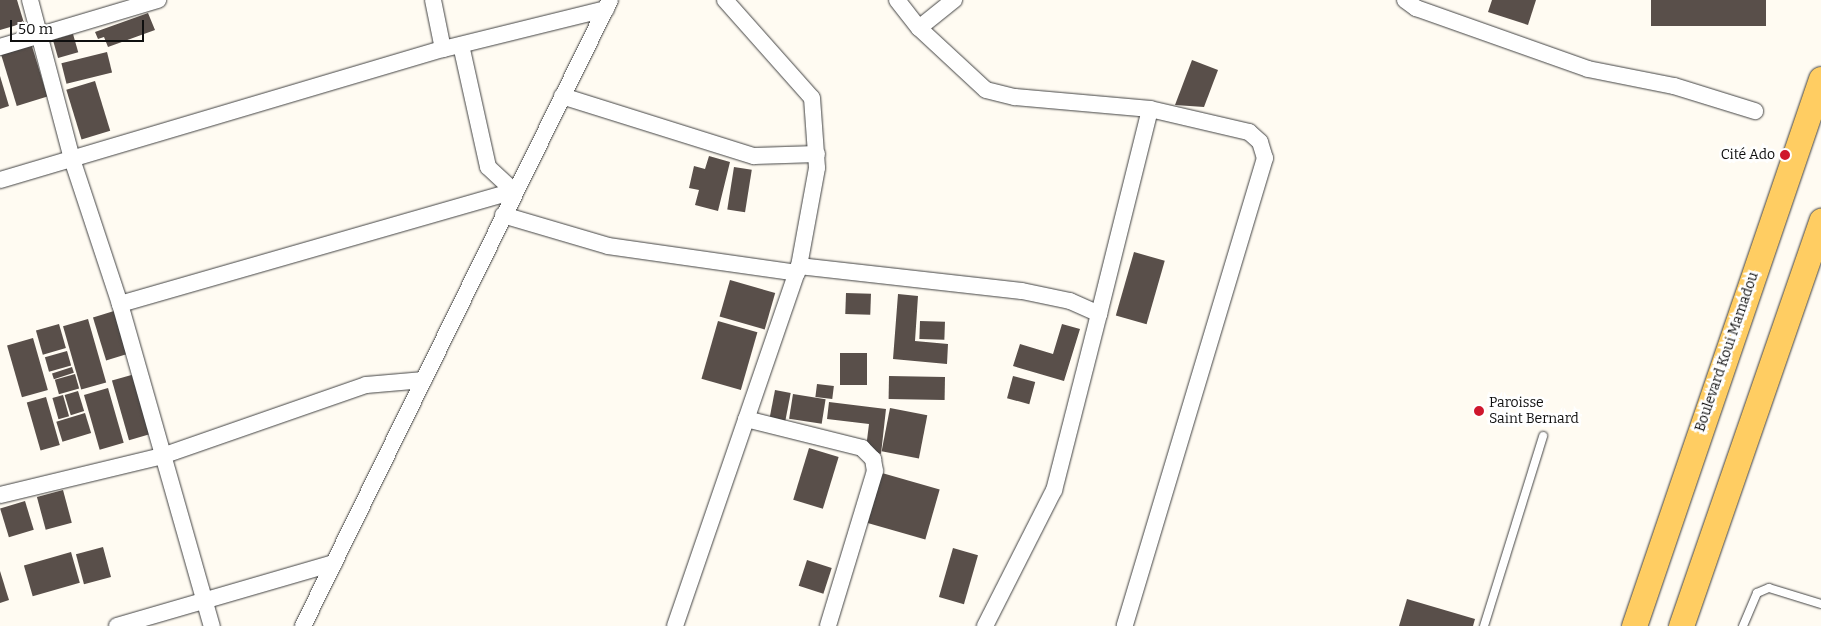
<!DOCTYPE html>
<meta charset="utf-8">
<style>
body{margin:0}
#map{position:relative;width:1821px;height:626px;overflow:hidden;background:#fffbf2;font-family:Bitter,serif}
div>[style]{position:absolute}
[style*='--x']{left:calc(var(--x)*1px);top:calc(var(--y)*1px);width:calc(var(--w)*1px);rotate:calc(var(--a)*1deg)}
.building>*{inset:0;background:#594f4a;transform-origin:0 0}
.roads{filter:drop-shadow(0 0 1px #424242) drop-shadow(0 0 1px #424242)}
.service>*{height:8px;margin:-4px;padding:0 4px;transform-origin:4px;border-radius:4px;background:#fff}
.minor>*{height:16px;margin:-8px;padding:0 8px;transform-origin:8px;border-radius:8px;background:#fff}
.primary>*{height:25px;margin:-12.5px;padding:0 12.5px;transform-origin:12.5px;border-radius:12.5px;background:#ffcd62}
.dots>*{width:14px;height:14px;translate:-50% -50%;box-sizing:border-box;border:2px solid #fff;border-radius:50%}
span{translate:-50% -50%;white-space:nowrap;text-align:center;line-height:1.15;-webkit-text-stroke:5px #fff;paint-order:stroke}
.poi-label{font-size:14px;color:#0f0f0f}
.right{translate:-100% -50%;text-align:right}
.left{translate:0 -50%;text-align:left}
.street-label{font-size:14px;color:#0f0f0f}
.scale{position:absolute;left:10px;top:20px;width:134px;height:22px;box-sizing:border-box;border:2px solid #0f0f0f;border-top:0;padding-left:6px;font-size:15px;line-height:18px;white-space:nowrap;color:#0f0f0f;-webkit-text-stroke:4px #fff;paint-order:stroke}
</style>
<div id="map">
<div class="building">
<div style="clip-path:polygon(0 0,17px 0,24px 23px,0 30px)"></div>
<div style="clip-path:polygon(1492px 0,1536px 0,1528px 25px,1488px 12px)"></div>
<div style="left:1651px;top:0;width:115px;height:26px"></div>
<div style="clip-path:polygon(148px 13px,155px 30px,108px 47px,104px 37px,98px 39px,95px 32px)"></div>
<div style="left:73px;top:34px;width:19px;height:21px;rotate:74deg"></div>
<div style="left:31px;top:43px;width:56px;height:32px;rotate:73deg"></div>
<div style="left:107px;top:52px;width:21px;height:47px;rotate:76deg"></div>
<div style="clip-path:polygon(1192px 60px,1218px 70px,1204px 107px,1175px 105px)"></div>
<div style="clip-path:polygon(0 76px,9px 106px,0 109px)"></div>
<div style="left:95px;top:81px;width:52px;height:30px;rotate:73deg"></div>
<div style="clip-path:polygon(709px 156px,730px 162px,718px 211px,695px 205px,699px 190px,689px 188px,694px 166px,705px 169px)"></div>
<div style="left:734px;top:167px;width:18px;height:43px;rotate:9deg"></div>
<div style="left:1134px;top:252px;width:32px;height:66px;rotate:16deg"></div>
<div style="left:730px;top:280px;width:47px;height:38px;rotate:16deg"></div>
<div style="left:846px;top:293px;width:25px;height:21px;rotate:2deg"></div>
<div style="clip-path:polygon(898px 294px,918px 296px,915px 341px,948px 344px,947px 364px,893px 359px)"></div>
<div style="left:114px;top:311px;width:45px;height:22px;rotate:73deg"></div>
<div style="left:88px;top:319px;width:66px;height:26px;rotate:74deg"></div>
<div style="left:718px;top:321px;width:41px;height:60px;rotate:16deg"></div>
<div style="left:920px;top:321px;width:25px;height:18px;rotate:2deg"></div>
<div style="left:59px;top:324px;width:25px;height:24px;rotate:74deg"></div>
<div style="clip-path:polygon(1062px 324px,1080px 329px,1064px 381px,1013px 366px,1020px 344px,1053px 354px)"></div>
<div style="left:33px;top:338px;width:54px;height:27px;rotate:74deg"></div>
<div style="left:67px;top:351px;width:15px;height:23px;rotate:74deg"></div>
<div style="left:840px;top:353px;width:27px;height:32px"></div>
<div style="left:72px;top:367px;width:6px;height:21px;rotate:72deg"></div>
<div style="left:75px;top:374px;width:15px;height:21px;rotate:74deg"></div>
<div style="left:135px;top:374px;width:62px;height:24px;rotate:74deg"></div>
<div style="left:889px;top:376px;width:56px;height:23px;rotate:1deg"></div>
<div style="left:1013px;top:376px;width:23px;height:23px;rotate:15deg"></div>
<div style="left:817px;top:384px;width:17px;height:13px;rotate:7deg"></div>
<div style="left:108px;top:388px;width:57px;height:25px;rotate:74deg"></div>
<div style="left:775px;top:390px;width:16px;height:33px;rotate:11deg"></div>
<div style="left:78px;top:391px;width:21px;height:14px;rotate:73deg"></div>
<div style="left:793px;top:394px;width:33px;height:25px;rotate:9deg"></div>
<div style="left:63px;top:395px;width:22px;height:11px;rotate:74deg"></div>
<div style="left:46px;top:397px;width:50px;height:20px;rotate:74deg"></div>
<div style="clip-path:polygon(829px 402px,886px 409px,881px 454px,866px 448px,869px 424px,827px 419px)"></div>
<div style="left:890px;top:408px;width:38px;height:44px;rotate:11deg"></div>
<div style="left:85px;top:413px;width:21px;height:30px;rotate:73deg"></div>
<div style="left:809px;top:448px;width:31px;height:54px;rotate:17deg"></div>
<div style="left:882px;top:473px;width:60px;height:52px;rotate:16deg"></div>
<div style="left:63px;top:490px;width:34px;height:27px;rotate:75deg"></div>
<div style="left:25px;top:501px;width:30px;height:26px;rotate:73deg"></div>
<div style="left:103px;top:547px;width:31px;height:28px;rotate:75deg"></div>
<div style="left:953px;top:548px;width:26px;height:51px;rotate:16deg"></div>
<div style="left:71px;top:552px;width:32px;height:49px;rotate:74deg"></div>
<div style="left:807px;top:560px;width:26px;height:27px;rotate:18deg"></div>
<div style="clip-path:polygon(0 571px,9px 600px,0 603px)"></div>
<div style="clip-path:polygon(1407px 599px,1475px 619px,1473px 626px,1399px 626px)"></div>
</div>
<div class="roads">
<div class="service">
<div style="--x:1484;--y:626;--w:199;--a:-72.7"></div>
<div style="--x:1743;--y:626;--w:36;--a:-67"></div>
<div style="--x:1757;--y:593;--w:13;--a:-23"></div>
<div style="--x:1769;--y:588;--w:54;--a:17.1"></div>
</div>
<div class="minor">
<div style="--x:30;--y:0;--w:164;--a:75.2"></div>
<div style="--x:72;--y:159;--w:153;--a:71.7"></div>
<div style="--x:120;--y:304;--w:335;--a:74.1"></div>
<div style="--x:433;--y:0;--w:50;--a:78.5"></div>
<div style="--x:725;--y:0;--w:131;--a:48.4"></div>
<div style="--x:812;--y:98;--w:70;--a:85.9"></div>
<div style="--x:817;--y:168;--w:100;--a:100.4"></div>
<div style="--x:897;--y:0;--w:36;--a:52"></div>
<div style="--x:919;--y:28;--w:91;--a:42.8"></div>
<div style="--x:986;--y:90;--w:30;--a:14"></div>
<div style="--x:1015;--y:97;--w:136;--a:5.1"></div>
<div style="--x:1150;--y:109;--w:102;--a:13.1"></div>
<div style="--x:1249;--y:132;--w:15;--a:42"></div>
<div style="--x:1260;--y:142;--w:17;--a:73"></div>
<div style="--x:1265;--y:158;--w:488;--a:106.7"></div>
<div style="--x:1405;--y:0;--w:14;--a:36"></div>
<div style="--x:1416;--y:8;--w:182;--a:19.5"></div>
<div style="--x:1588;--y:69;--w:88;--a:11.2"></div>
<div style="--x:1674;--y:86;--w:85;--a:17.2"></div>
<div style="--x:919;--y:28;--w:45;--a:-38.7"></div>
<div style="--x:461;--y:45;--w:125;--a:77.5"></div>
<div style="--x:488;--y:167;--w:35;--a:43"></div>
<div style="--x:0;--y:47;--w:165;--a:-16.6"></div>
<div style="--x:562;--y:96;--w:201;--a:17.4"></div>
<div style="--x:754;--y:156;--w:63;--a:-1.8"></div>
<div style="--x:0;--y:180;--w:462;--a:-16.5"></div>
<div style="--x:443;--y:49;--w:168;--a:-13.8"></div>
<div style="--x:503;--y:215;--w:109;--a:16.4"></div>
<div style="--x:608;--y:246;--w:191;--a:8.1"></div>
<div style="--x:120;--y:304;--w:410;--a:-16"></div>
<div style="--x:1099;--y:314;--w:211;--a:-76"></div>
<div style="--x:746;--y:419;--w:120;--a:14"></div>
<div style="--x:862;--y:448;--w:16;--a:45"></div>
<div style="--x:873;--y:459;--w:12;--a:81"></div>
<div style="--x:875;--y:471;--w:162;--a:106.9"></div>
<div style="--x:0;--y:495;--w:167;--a:-13.5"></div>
<div style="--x:162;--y:456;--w:216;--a:-19.2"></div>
<div style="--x:366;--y:385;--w:58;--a:-4.9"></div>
<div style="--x:117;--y:626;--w:226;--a:-16.2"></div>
<div style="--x:303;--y:626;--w:697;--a:-63.88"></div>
<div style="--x:675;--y:626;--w:381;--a:-71"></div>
<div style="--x:799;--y:266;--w:224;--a:6.4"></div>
<div style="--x:1022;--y:291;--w:49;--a:11.8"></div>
<div style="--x:1070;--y:301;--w:32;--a:24"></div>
<div style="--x:1099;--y:314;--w:182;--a:104.3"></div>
<div style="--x:1054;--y:490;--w:153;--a:116.9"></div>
</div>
<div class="primary">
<div style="--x:1634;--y:626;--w:578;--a:-71.13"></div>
<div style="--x:1681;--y:626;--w:429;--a:-70.9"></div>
</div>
</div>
<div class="dots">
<div style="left:1785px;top:155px;background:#cf172d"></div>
<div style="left:1479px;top:411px;background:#cf172d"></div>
</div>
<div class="poi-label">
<span class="right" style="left:1775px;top:155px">Cité Ado</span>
<span class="left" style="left:1489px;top:411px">Paroisse<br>Saint Bernard</span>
</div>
<div class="street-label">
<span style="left:1727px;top:352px;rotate:-71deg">Boulevard Koui Mamadou</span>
</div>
<div class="scale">50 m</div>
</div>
